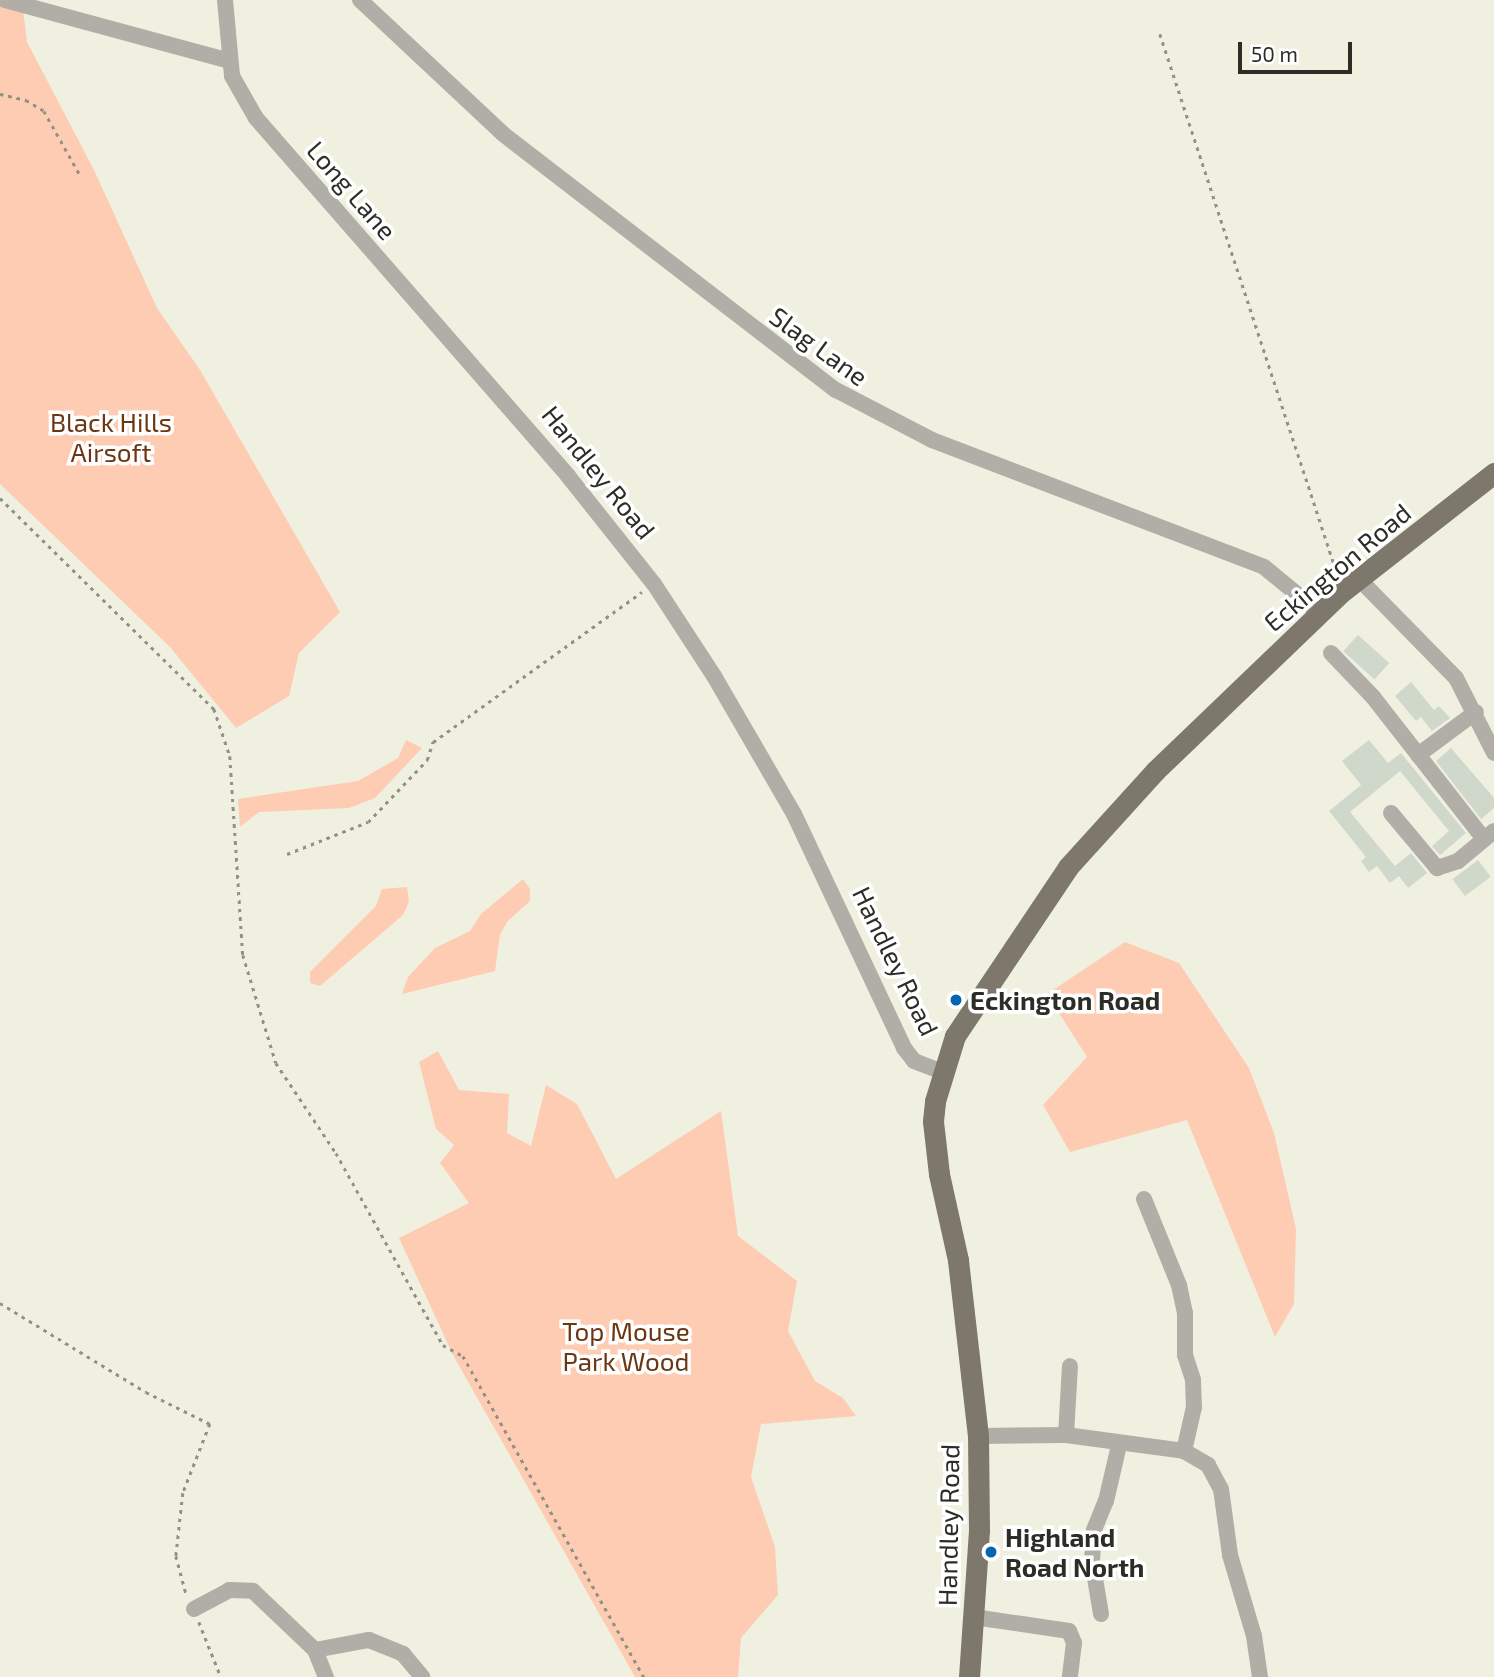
<!DOCTYPE html>
<style>
body{margin:0}
#map{position:relative;width:1494px;height:1677px;overflow:hidden;background:#f0f0e0;font-family:"Exo 2",sans-serif}
div>[style]{position:absolute}
[style*='--x']{left:calc(var(--x)*1px);top:calc(var(--y)*1px);width:calc(var(--w)*1px);rotate:calc(var(--a)*1deg)}
.green>*{inset:0;background:#fdccb2}
.building>*{inset:0;background:#cfd8ca;transform-origin:0 0}
.path>*{height:2.5px;margin-top:-1.25px;transform-origin:0;background:repeating-linear-gradient(90deg,#919186 0 3.5px,transparent 0 8.5px)}
.minor>*{height:16px;margin:-8px;padding:0 8px;transform-origin:8px;border-radius:8px;background:#b1ada7}
.major>*{height:21px;margin:-10.5px;padding:0 10.5px;transform-origin:10.5px;border-radius:10.5px;background:#7d776c}
.dots>*{width:19px;height:19px;translate:-50% -50%;box-sizing:border-box;border:4px solid #fff;border-radius:50%}
span{translate:-50% -50%;white-space:nowrap;text-align:center;line-height:1.15;-webkit-text-stroke:7px #fff;paint-order:stroke}
.street-label{font-size:26px;color:#2d2d27}
.park-label{font-size:26px;color:#6c3613}
.poi-label{font-size:26px;color:#2d2d27;font-weight:700}
.left{translate:0 -50%;text-align:left}
.scale{position:absolute;left:1238px;top:42px;width:114px;height:32px;box-sizing:border-box;border:4px solid #2d2d27;border-top:0;padding-left:9px;font-size:21px;line-height:24px;white-space:nowrap;color:#2d2d27;-webkit-text-stroke:5px #fff;paint-order:stroke}
</style>
<div id="map">
<div class="green">
<div style="clip-path:polygon(0 3px,23px 10px,27px 42px,94px 170px,157px 308px,200px 370px,340px 612px,299px 653px,289px 696px,236px 728px,170px 647px,0 484px)"></div>
<div style="clip-path:polygon(406px 740px,422px 748px,375px 798px,349px 808px,259px 812px,240px 827px,238px 799px,358px 781px,398px 758px)"></div>
<div style="clip-path:polygon(523px 879px,530px 889px,530px 901px,507px 922px,500px 935px,495px 971px,402px 994px,408px 977px,435px 948px,470px 931px,481px 914px)"></div>
<div style="clip-path:polygon(407px 887px,409px 902px,403px 915px,320px 986px,310px 983px,310px 972px,376px 906px,382px 889px)"></div>
<div style="clip-path:polygon(1125px 942px,1179px 963px,1249px 1068px,1274px 1133px,1296px 1229px,1294px 1304px,1275px 1337px,1187px 1120px,1070px 1152px,1043px 1105px,1087px 1057px,1047px 994px)"></div>
<div style="clip-path:polygon(438px 1051px,459px 1090px,509px 1094px,507px 1133px,531px 1146px,546px 1085px,577px 1104px,616px 1179px,721px 1111px,738px 1236px,797px 1281px,788px 1331px,815px 1381px,843px 1398px,856px 1416px,761px 1424px,751px 1477px,775px 1547px,778px 1595px,741px 1638px,738px 1677px,635px 1677px,453px 1355px,399px 1238px,469px 1203px,440px 1163px,454px 1145px,436px 1129px,419px 1062px)"></div>
</div>
<div class="building">
<div style="left:1358px;top:635px;width:42px;height:22px;rotate:42deg"></div>
<div style="clip-path:polygon(1411px 682px,1434px 710px,1439px 706px,1450px 718px,1432px 731px,1421px 717px,1416px 721px,1395px 696px)"></div>
<div style="clip-path:polygon(1369px 740px,1388px 763px,1401px 753px,1466px 833px,1440px 855px,1432px 846px,1449px 831px,1400px 771px,1350px 812px,1395px 866px,1411px 853px,1427px 873px,1408px 888px,1399px 876px,1390px 883px,1377px 866px,1369px 872px,1361px 861px,1366px 857px,1329px 811px,1361px 785px,1342px 761px)"></div>
<div style="clip-path:polygon(1451px 748px,1494px 798px,1494px 808px,1481px 819px,1436px 761px)"></div>
<div style="left:1478px;top:860px;width:21px;height:32px;rotate:53deg"></div>
</div>
<div class="path">
<div style="--x:1160;--y:34;--w:567;--a:71.82"></div>
<div style="--x:0;--y:94;--w:27;--a:13"></div>
<div style="--x:26;--y:100;--w:21;--a:31"></div>
<div style="--x:44;--y:111;--w:73;--a:60.6"></div>
<div style="--x:0;--y:498;--w:301;--a:44.6"></div>
<div style="--x:214;--y:709;--w:50;--a:71.2"></div>
<div style="--x:230;--y:756;--w:199;--a:86.3"></div>
<div style="--x:243;--y:955;--w:113;--a:73"></div>
<div style="--x:276;--y:1063;--w:108;--a:56.3"></div>
<div style="--x:336;--y:1153;--w:220;--a:60.9"></div>
<div style="--x:443;--y:1345;--w:23;--a:29"></div>
<div style="--x:463;--y:1356;--w:369;--a:60.6"></div>
<div style="--x:287;--y:854;--w:87;--a:-21.6"></div>
<div style="--x:368;--y:822;--w:86;--a:-46.4"></div>
<div style="--x:427;--y:760;--w:19;--a:-72"></div>
<div style="--x:433;--y:742;--w:257;--a:-35.7"></div>
<div style="--x:0;--y:1303;--w:171;--a:31.4"></div>
<div style="--x:146;--y:1392;--w:72;--a:26.6"></div>
<div style="--x:210;--y:1424;--w:74;--a:111.4"></div>
<div style="--x:183;--y:1493;--w:63;--a:96.3"></div>
<div style="--x:176;--y:1556;--w:42;--a:75"></div>
<div style="--x:199;--y:1622;--w:59;--a:68.2"></div>
</div>
<div class="minor">
<div style="--x:5;--y:0;--w:233;--a:15.2"></div>
<div style="--x:225;--y:0;--w:76;--a:84.7"></div>
<div style="--x:232;--y:76;--w:48;--a:60.3"></div>
<div style="--x:256;--y:118;--w:475;--a:48.9"></div>
<div style="--x:568;--y:476;--w:138;--a:51.5"></div>
<div style="--x:654;--y:584;--w:110;--a:56.9"></div>
<div style="--x:714;--y:676;--w:160;--a:59.9"></div>
<div style="--x:794;--y:814;--w:259;--a:64.8"></div>
<div style="--x:904;--y:1048;--w:16;--a:52"></div>
<div style="--x:914;--y:1061;--w:31;--a:21"></div>
<div style="--x:360;--y:0;--w:196;--a:43.1"></div>
<div style="--x:503;--y:134;--w:420;--a:37.6"></div>
<div style="--x:836;--y:390;--w:108;--a:27.5"></div>
<div style="--x:932;--y:440;--w:355;--a:20.9"></div>
<div style="--x:1264;--y:567;--w:72;--a:39.4"></div>
<div style="--x:1360;--y:580;--w:137;--a:45.6"></div>
<div style="--x:1456;--y:678;--w:84;--a:63.1"></div>
<div style="--x:1331;--y:653;--w:61;--a:46.3"></div>
<div style="--x:1373;--y:697;--w:180;--a:52"></div>
<div style="--x:1418;--y:755;--w:72;--a:-36.6"></div>
<div style="--x:1391;--y:813;--w:72;--a:50.1"></div>
<div style="--x:1437;--y:868;--w:22;--a:-18"></div>
<div style="--x:1458;--y:861;--w:47;--a:-39.8"></div>
<div style="--x:1144;--y:1199;--w:93;--a:67.9"></div>
<div style="--x:1179;--y:1285;--w:29;--a:78"></div>
<div style="--x:1185;--y:1313;--w:42;--a:90"></div>
<div style="--x:1185;--y:1355;--w:26;--a:72"></div>
<div style="--x:1193;--y:1380;--w:27;--a:88"></div>
<div style="--x:1194;--y:1407;--w:45;--a:102.8"></div>
<div style="--x:1066;--y:1435;--w:69;--a:-86.7"></div>
<div style="--x:978;--y:1436;--w:88;--a:-0.7"></div>
<div style="--x:1066;--y:1435;--w:119;--a:7.7"></div>
<div style="--x:1184;--y:1451;--w:28;--a:30"></div>
<div style="--x:1208;--y:1465;--w:27;--a:62"></div>
<div style="--x:1221;--y:1489;--w:67;--a:82.2"></div>
<div style="--x:1230;--y:1555;--w:84;--a:73.5"></div>
<div style="--x:1254;--y:1636;--w:41;--a:81.7"></div>
<div style="--x:194;--y:1609;--w:40;--a:-28"></div>
<div style="--x:229;--y:1590;--w:24;--a:2"></div>
<div style="--x:253;--y:1591;--w:86;--a:43.6"></div>
<div style="--x:315;--y:1650;--w:55;--a:-10.5"></div>
<div style="--x:369;--y:1640;--w:37;--a:22"></div>
<div style="--x:403;--y:1654;--w:30;--a:50"></div>
<div style="--x:1101;--y:1614;--w:55;--a:-99.5"></div>
<div style="--x:1092;--y:1560;--w:30;--a:-86"></div>
<div style="--x:1094;--y:1530;--w:31;--a:-68"></div>
<div style="--x:1106;--y:1501;--w:57;--a:-76.9"></div>
<div style="--x:974;--y:1617;--w:96;--a:8.4"></div>
<div style="--x:1069;--y:1631;--w:13;--a:67"></div>
<div style="--x:1074;--y:1643;--w:34;--a:97"></div>
<div style="--x:315;--y:1650;--w:29;--a:68"></div>
</div>
<div class="major">
<div style="--x:969;--y:1677;--w:147;--a:-86.1"></div>
<div style="--x:979;--y:1530;--w:94;--a:-90.6"></div>
<div style="--x:978;--y:1436;--w:177;--a:-96.5"></div>
<div style="--x:958;--y:1260;--w:88;--a:-102.5"></div>
<div style="--x:939;--y:1174;--w:53;--a:-96.5"></div>
<div style="--x:933;--y:1121;--w:20;--a:-84"></div>
<div style="--x:935;--y:1101;--w:68;--a:-72.9"></div>
<div style="--x:955;--y:1036;--w:203;--a:-56.2"></div>
<div style="--x:1068;--y:867;--w:130;--a:-47.8"></div>
<div style="--x:1155;--y:771;--w:260;--a:-43.8"></div>
<div style="--x:1343;--y:591;--w:192;--a:-38"></div>
</div>
<div class="dots">
<div style="left:956px;top:1000px;background:#0366b2"></div>
<div style="left:991px;top:1552px;background:#0366b2"></div>
</div>
<div class="street-label">
<span style="left:352px;top:190px;rotate:49deg">Long Lane</span>
<span style="left:819px;top:346px;rotate:36deg">Slag Lane</span>
<span style="left:599px;top:472px;rotate:51deg">Handley Road</span>
<span style="left:1337px;top:567px;rotate:-40deg">Eckington Road</span>
<span style="left:896px;top:961px;rotate:64deg">Handley Road</span>
<span style="left:948px;top:1525px;rotate:-89deg">Handley Road</span>
</div>
<div class="park-label">
<span style="left:111px;top:437px">Black Hills<br>Airsoft</span>
<span style="left:626px;top:1346px">Top Mouse<br>Park Wood</span>
</div>
<div class="poi-label">
<span class="left" style="left:970px;top:1000px">Eckington Road</span>
<span class="left" style="left:1005px;top:1552px">Highland<br>Road North</span>
</div>
<div class="scale">50 m</div>
</div>
